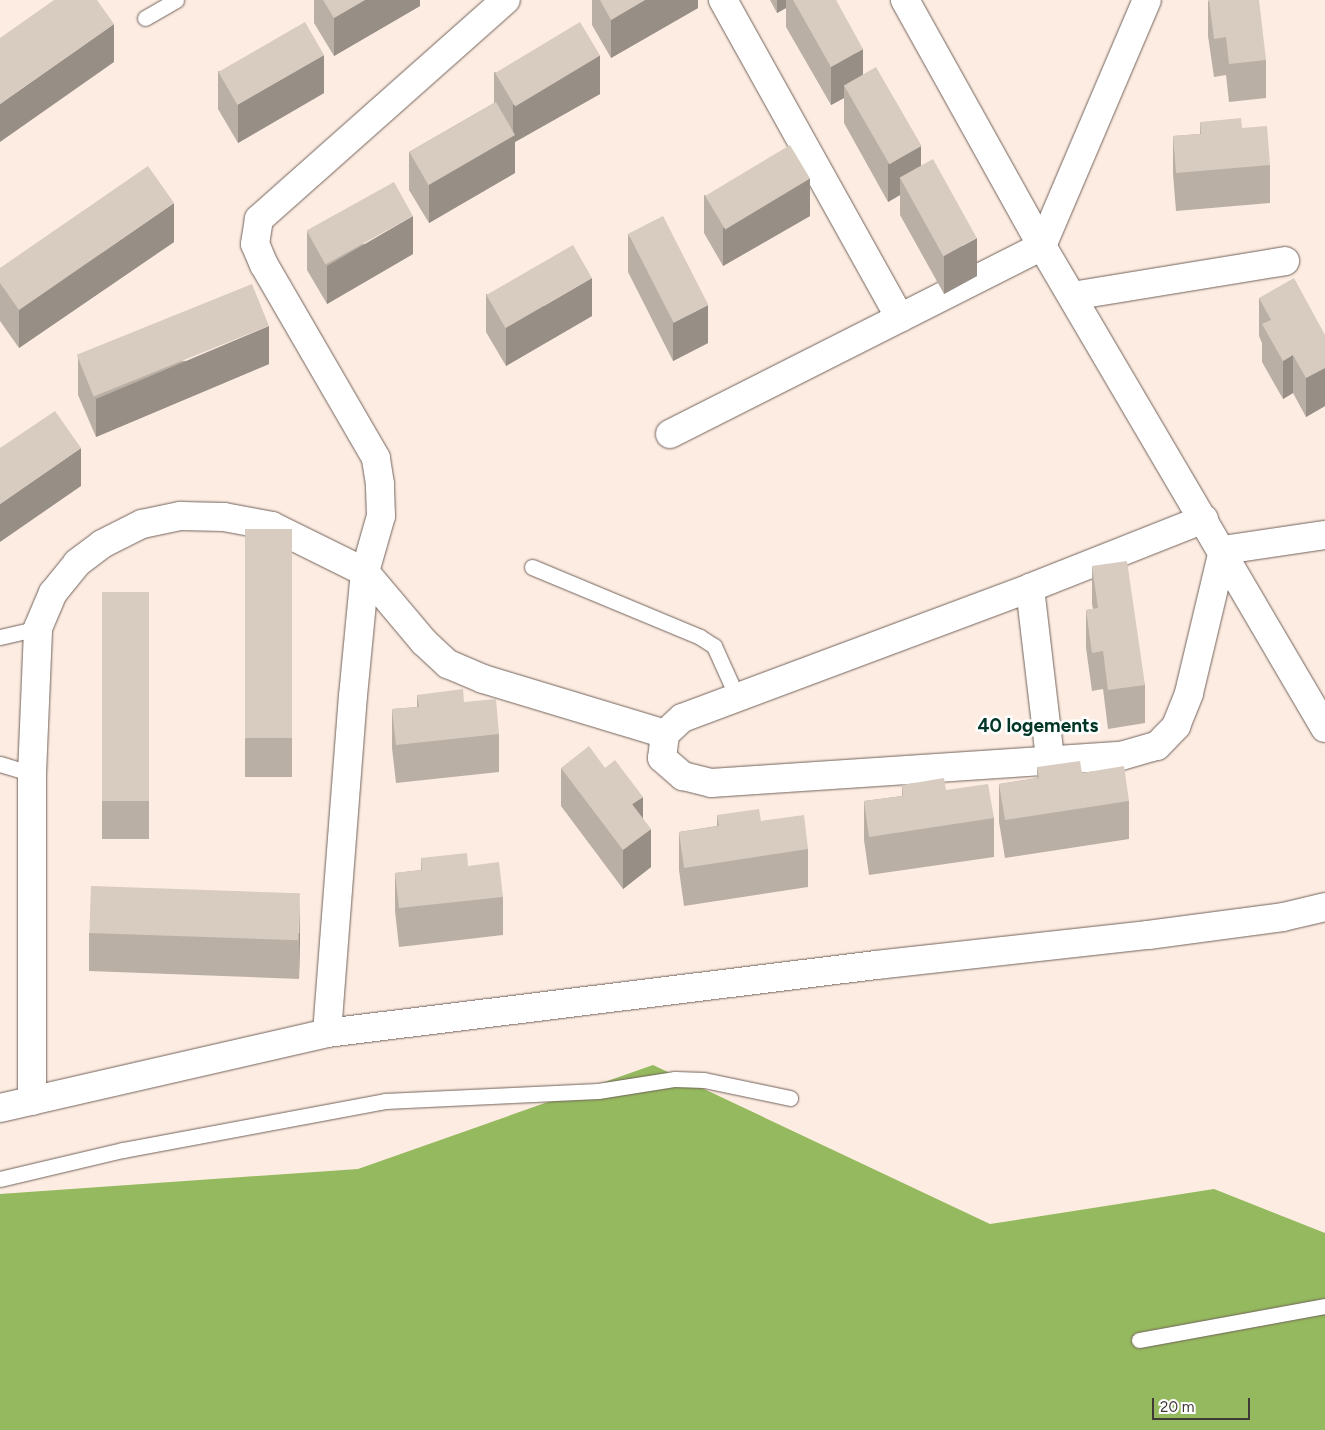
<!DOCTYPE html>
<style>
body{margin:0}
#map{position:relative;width:1325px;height:1430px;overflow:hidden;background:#fdece2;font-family:Figtree,sans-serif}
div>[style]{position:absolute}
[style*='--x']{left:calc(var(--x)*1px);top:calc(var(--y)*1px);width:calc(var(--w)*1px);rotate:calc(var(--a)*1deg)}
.forest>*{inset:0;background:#95b95e}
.roads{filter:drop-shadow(0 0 1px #72635b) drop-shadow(0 0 1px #72635b)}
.lane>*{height:15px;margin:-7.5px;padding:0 7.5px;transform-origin:7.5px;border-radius:7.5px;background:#fff}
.street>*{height:28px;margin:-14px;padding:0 14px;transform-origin:14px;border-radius:14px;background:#fff}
.wall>*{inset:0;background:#baafa4;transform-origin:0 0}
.shaded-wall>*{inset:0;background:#978e86}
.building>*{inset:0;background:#d8cbbf;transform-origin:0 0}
span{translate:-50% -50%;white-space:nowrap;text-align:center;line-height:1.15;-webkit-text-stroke:5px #fff;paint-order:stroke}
.neighbourhood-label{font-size:19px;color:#013626;font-weight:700}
.scale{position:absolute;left:1152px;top:1398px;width:98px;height:22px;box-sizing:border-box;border:2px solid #403a36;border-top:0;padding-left:6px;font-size:15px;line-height:18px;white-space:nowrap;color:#403a36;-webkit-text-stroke:4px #fff;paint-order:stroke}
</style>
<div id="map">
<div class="forest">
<div style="clip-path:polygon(653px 1065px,990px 1224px,1214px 1189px,1325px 1233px,1325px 1430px,0 1430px,0 1194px,358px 1169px)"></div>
</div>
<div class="roads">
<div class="lane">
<div style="--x:145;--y:18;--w:36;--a:-30"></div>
<div style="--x:532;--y:567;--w:182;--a:22.6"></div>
<div style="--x:700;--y:637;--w:17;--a:33"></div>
<div style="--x:714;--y:646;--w:56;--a:65.7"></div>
<div style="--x:0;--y:637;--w:39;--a:-13"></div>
<div style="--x:0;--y:764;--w:34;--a:17"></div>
<div style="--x:0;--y:1179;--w:126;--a:-13.3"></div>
<div style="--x:123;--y:1150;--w:267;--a:-10.6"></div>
<div style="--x:385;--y:1101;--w:213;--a:-2.7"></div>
<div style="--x:598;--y:1091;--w:78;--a:-8.9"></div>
<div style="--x:675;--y:1079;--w:29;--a:2"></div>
<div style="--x:704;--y:1080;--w:88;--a:11.8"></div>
<div style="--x:1139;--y:1340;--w:189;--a:-10.4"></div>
</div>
<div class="street">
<div style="--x:723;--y:0;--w:364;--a:60.9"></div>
<div style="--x:905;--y:0;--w:282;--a:60.9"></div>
<div style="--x:1042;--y:246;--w:559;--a:59.58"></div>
<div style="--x:1072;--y:296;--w:216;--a:-9.3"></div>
<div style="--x:670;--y:434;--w:417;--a:-26.8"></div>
<div style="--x:1042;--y:246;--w:267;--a:-66.9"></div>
<div style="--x:1204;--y:519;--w:187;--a:158.4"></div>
<div style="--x:1030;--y:588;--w:371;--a:159.5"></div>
<div style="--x:682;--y:718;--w:23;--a:137"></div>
<div style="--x:665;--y:734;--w:24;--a:97"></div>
<div style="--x:662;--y:758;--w:28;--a:41"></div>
<div style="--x:683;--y:776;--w:29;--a:14"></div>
<div style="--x:711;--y:783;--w:411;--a:-3.8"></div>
<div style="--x:1121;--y:756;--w:37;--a:-16"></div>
<div style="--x:1157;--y:746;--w:28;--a:-46"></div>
<div style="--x:1176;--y:726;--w:35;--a:-68"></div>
<div style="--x:1189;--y:693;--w:147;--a:-76.6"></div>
<div style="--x:1223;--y:550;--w:103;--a:-8.4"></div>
<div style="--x:1030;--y:588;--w:172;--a:83.3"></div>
<div style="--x:327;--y:1033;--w:338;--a:-85.6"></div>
<div style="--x:353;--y:696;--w:125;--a:-84.5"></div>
<div style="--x:365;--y:572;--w:58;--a:-74.1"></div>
<div style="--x:381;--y:516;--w:32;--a:-92"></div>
<div style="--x:380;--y:484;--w:26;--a:-99"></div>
<div style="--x:376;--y:458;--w:223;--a:-120.1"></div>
<div style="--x:264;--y:265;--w:23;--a:-113"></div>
<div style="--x:255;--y:244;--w:25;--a:-81"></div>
<div style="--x:259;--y:219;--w:330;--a:-41.6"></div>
<div style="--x:32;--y:1101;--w:327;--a:-90"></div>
<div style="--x:32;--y:774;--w:146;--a:-87.6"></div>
<div style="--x:38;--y:628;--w:38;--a:-67"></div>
<div style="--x:53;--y:593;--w:38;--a:-51"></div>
<div style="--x:77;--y:563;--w:31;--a:-37"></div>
<div style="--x:102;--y:544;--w:45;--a:-26.6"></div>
<div style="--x:142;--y:524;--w:40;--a:-12"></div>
<div style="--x:181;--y:516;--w:43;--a:1.3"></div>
<div style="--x:224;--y:517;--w:49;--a:10.6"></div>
<div style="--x:272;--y:526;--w:104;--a:26.3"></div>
<div style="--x:365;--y:572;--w:92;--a:49.9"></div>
<div style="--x:424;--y:642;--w:33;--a:43"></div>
<div style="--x:448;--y:664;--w:38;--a:23"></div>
<div style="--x:483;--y:679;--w:190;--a:16.8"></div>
<div style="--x:0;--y:1108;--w:335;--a:-12.9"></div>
<div style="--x:327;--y:1033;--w:553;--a:-7.06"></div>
<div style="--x:876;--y:965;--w:274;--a:-6.3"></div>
<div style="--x:1148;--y:935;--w:136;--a:-7.6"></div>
<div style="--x:1283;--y:917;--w:43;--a:-13.4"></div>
</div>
</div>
<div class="wall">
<div style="clip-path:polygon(314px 0,420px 0,420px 6px,334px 56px,314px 23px)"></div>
<div style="clip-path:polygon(592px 0,698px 0,698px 8px,611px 58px,592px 25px)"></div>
<div style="clip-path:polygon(770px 0,836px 0,863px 75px,921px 165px,977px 276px,944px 294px,900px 215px,900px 195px,888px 202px,844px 123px,844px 98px,831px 105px,786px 27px,786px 8px,777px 13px)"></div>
<div style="clip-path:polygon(1208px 0,1266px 60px,1266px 98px,1229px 102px,1226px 75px,1214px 77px,1208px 36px)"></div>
<div style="clip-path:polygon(218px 71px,324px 93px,238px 143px,218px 109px)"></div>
<div style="clip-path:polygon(494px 72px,600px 94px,515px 142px,515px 173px,429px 223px,409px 190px,409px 152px,494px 103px)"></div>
<div style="clip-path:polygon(1200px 122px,1242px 128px,1270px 165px,1270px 203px,1176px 211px,1173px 174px,1173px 136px,1200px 134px)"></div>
<div style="clip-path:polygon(704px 195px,810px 216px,723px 266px,704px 233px)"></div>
<div style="clip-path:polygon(307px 232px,413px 254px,327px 304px,307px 270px)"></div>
<div style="clip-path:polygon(628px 234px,708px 343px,673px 361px,628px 272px)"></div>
<div style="clip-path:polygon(174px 242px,19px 348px,0 321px,0 268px)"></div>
<div style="clip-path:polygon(486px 294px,592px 316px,506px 366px,486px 332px)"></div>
<div style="clip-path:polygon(1259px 298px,1325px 335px,1325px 406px,1306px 417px,1293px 393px,1283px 399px,1262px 362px,1262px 343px,1259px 336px)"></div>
<div style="clip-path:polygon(78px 357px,269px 364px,96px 437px,78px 395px)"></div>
<div style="left:292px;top:529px;width:248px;height:47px;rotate:90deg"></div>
<div style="clip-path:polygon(1092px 566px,1145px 685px,1145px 723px,1108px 729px,1103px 689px,1092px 691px,1086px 648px,1086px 610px,1093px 609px,1092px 604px)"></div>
<div style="left:102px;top:592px;width:47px;height:247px"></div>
<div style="clip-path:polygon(417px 695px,464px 702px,499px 734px,499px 772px,396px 783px,392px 748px,392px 709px,417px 707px)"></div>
<div style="clip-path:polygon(1037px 767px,1082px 773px,1129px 801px,1129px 839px,1005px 858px,999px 822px,999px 784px,1037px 778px)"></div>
<div style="clip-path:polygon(561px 768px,643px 818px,651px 867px,623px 889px,561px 806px)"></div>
<div style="clip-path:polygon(902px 785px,946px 790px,994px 818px,994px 857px,869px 875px,864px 840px,864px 801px,902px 796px)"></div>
<div style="clip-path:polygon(717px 815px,761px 821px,808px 849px,808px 887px,684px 906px,679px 870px,679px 832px,717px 826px)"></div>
<div style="clip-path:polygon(421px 858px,468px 866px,503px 897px,503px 935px,399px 947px,395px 911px,395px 873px,421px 870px)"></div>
<div style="clip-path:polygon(89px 933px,300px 933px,299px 979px,89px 971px)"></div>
</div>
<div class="shaded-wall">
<div style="clip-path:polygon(365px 0,420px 0,420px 6px,334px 56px,334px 18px)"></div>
<div style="clip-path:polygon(645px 0,698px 0,698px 8px,611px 58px,611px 20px)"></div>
<div style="clip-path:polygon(777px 0,786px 0,786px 8px,777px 13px)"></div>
<div style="clip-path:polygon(114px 24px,114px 62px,0 142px,0 104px)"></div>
<div style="clip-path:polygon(863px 49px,863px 87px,844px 85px,844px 98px,831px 105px,831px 67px)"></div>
<div style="clip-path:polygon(324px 55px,324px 93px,238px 143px,238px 104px)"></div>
<div style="clip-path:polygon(600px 55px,600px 94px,515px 142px,515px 173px,429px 223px,429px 185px,513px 136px,513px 105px)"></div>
<div style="clip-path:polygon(921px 146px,921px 184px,900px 177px,900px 195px,888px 202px,888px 164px)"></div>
<div style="clip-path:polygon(810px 178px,810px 216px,723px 266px,723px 228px)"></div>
<div style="clip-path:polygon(174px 203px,174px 242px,19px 348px,19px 310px)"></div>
<div style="clip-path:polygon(413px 216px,413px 254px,327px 304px,327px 266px)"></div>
<div style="clip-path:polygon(977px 238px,977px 276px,944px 294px,944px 256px)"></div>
<div style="clip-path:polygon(592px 278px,592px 316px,506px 366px,506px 328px)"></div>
<div style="clip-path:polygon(708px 305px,708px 343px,673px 361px,673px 323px)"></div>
<div style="clip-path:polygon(269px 326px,269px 364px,96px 437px,96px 399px)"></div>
<div style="clip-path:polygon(1293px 355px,1293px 393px,1283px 399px,1283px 361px)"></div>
<div style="clip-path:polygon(1325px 368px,1325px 406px,1306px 417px,1306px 378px)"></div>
<div style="clip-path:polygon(81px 448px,81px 486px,0 542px,0 504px)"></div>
<div style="clip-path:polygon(643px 797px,643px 835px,632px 804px)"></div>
<div style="clip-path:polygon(651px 829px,651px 867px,623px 889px,623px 850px)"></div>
<div style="clip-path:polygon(300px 894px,300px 933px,299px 979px,299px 941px)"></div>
</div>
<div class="building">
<div style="clip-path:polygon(54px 0,97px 0,114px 24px,0 104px,0 38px)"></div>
<div style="clip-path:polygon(323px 0,365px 0,334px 18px)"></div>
<div style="clip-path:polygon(600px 0,645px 0,611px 20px)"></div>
<div style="clip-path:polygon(793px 0,836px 0,863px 49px,831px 67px)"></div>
<div style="clip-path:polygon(1209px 0,1259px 0,1266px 60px,1229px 64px,1226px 37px,1214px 39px)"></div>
<div style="left:305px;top:22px;width:38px;height:100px;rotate:60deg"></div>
<div style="left:580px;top:22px;width:39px;height:99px;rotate:59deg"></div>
<div style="left:876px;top:67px;width:91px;height:37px;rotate:60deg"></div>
<div style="left:496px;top:102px;width:38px;height:100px;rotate:60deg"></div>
<div style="clip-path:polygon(1241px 118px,1242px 128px,1267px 126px,1270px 165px,1176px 173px,1173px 136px,1201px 134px,1200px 122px)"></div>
<div style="left:790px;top:145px;width:39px;height:99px;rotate:59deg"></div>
<div style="left:933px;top:159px;width:90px;height:38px;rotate:61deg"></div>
<div style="clip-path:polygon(148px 166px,174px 203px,19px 310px,0 283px,0 268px)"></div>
<div style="left:394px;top:182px;width:39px;height:100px;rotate:61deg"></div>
<div style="left:663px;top:216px;width:100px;height:39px;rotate:63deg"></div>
<div style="left:573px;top:245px;width:38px;height:100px;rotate:60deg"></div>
<div style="clip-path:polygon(1294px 278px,1325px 335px,1325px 368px,1306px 378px,1293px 355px,1283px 361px,1262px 324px,1271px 320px,1259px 298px)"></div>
<div style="left:252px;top:284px;width:45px;height:189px;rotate:68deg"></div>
<div style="clip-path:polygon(55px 411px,81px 448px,0 504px,0 448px)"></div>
<div style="left:292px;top:529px;width:209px;height:47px;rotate:90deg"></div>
<div style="clip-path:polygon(1127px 561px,1145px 685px,1108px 690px,1103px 651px,1092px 653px,1086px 610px,1098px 608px,1092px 566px)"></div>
<div style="left:102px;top:592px;width:47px;height:209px"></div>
<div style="clip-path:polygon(463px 689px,464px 702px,496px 699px,499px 734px,396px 745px,392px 709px,419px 707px,417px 695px)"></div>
<div style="clip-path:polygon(589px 746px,605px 768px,615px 760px,643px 797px,632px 804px,651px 829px,623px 850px,561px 768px)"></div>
<div style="clip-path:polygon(1080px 761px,1082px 773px,1124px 766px,1129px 801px,1005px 820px,999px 784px,1039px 778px,1037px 767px)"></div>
<div style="clip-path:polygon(944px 778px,946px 790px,988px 784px,994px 818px,869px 837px,864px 801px,903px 796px,902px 785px)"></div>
<div style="clip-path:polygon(759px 809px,761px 821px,804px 815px,808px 849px,684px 868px,679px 832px,719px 826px,717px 815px)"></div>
<div style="clip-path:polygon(467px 853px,468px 866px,499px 862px,503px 897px,399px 908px,395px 873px,422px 870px,421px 858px)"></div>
<div style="left:91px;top:886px;width:209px;height:47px;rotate:2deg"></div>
</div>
<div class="neighbourhood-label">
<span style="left:1038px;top:726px">40 logements</span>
</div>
<div class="scale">20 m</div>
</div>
